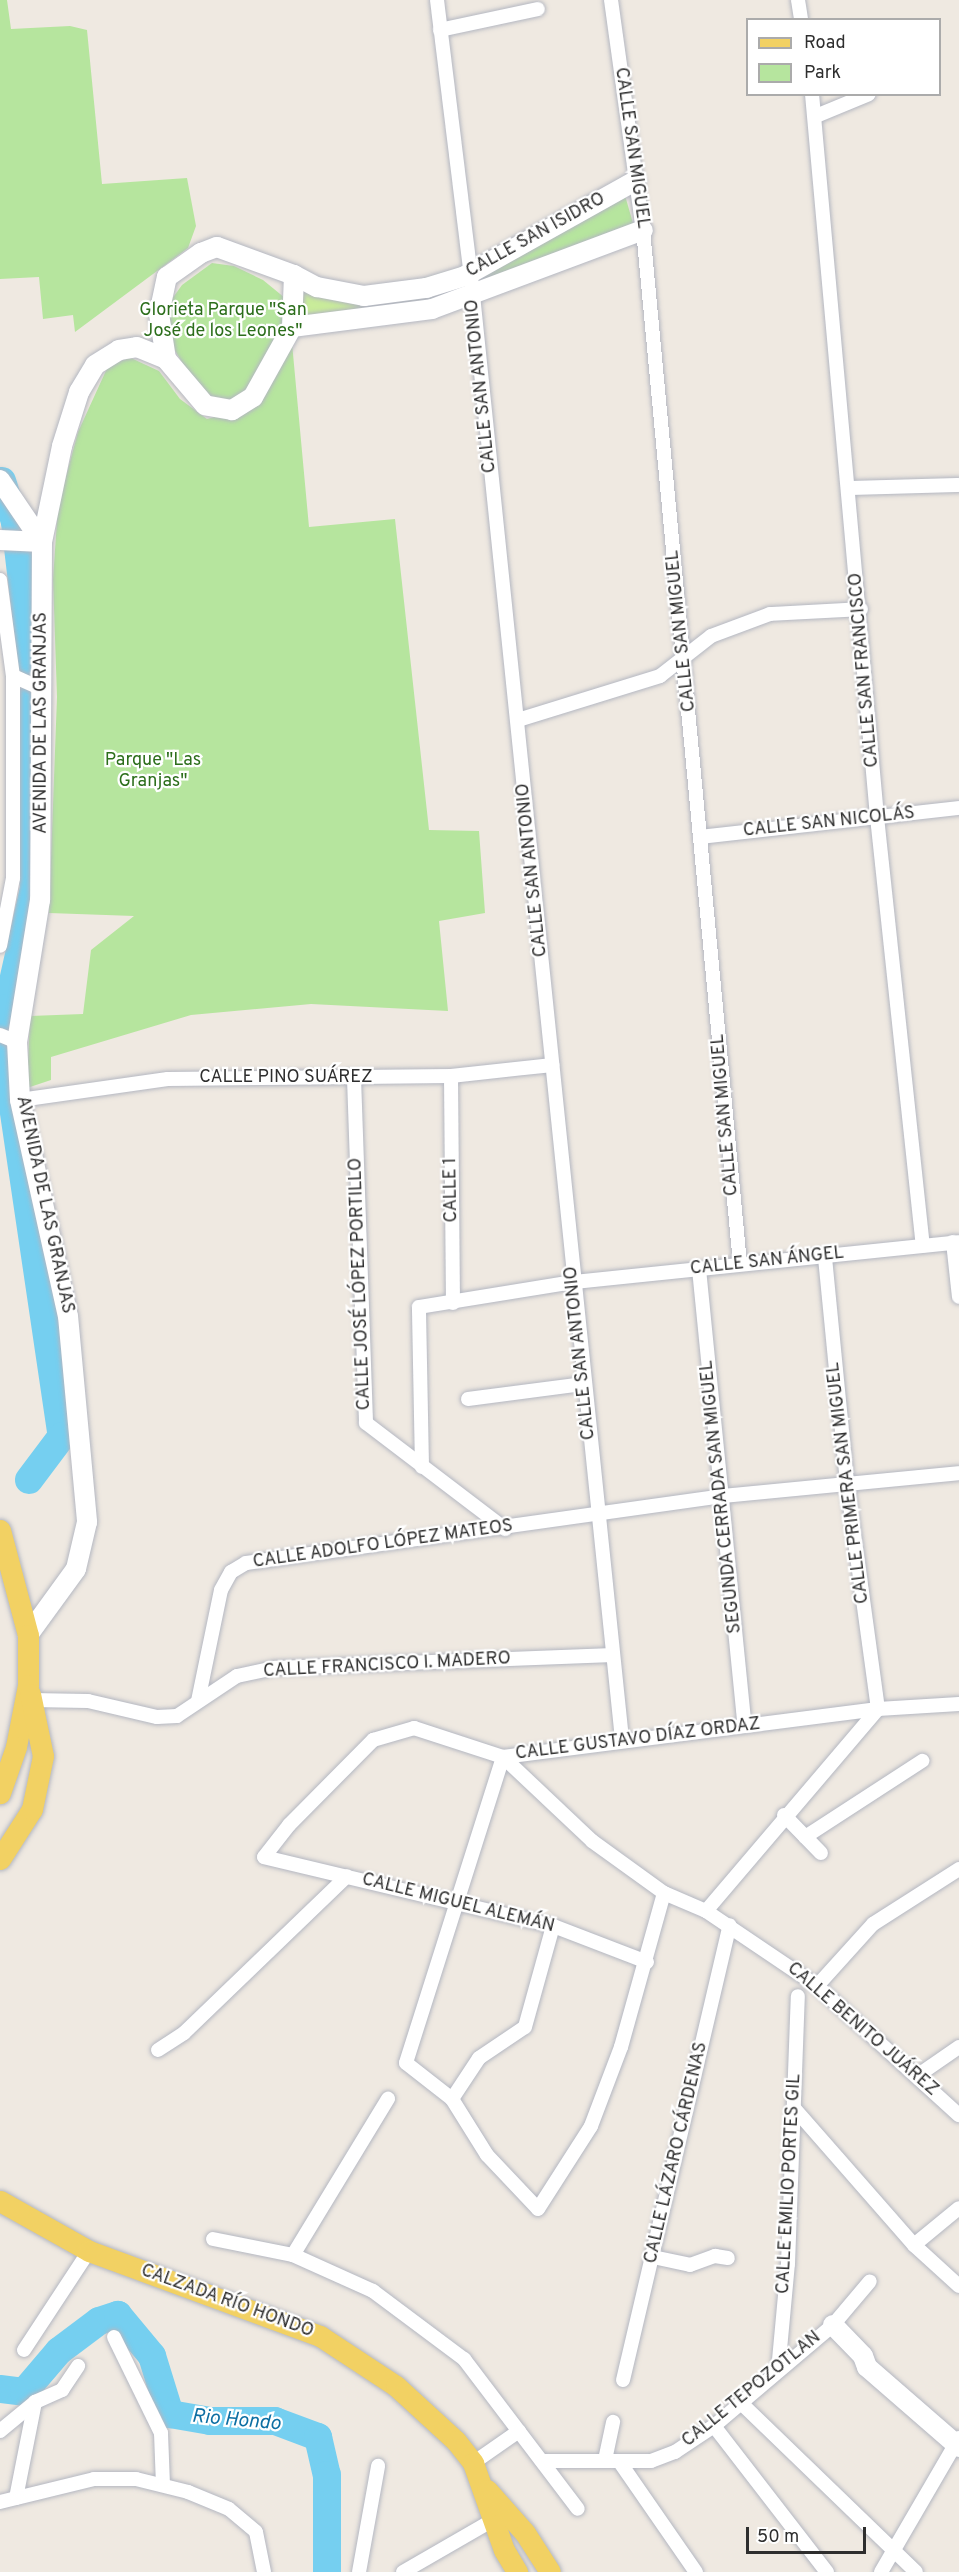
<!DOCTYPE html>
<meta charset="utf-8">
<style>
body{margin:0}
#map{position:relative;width:959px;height:2572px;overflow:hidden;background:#efe9e1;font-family:Overpass,sans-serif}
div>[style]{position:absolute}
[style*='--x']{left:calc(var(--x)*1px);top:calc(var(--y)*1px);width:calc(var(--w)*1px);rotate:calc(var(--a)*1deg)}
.green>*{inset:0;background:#b6e59e}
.pitch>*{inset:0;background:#c9ec9a}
.river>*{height:28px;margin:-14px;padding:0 14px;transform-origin:14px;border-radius:14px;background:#75cff0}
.roads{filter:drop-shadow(0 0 2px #b4b7c1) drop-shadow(0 0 2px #b4b7c1)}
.street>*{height:14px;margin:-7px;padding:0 7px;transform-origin:7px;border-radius:7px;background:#fff}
.secondary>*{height:20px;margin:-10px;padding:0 10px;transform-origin:10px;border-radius:10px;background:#fff}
.primary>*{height:21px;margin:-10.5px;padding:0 10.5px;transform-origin:10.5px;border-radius:10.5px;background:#f2d163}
span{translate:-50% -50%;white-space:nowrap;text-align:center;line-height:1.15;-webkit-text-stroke:4.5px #fff;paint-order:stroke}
.street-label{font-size:18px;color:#2e2e2e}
.park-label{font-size:18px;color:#2c6e1b}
.water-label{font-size:20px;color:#0d6fa3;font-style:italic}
.legend{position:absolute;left:746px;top:18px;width:195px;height:78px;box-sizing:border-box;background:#fff;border:2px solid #ababab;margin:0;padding:8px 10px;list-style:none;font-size:18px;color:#2e2e2e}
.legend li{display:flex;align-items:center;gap:12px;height:30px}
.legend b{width:30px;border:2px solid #ababab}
.scale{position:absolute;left:746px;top:2527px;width:120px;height:27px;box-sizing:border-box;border:3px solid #2e2e2e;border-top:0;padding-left:8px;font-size:18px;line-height:21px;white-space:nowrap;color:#2e2e2e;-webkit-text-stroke:4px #fff;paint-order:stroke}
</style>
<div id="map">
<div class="green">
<div style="clip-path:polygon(0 0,7px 0,11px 29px,70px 26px,87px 30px,102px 184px,187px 178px,196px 226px,188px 248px,75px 332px,73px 315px,43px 319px,39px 277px,0 279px)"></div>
<div style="clip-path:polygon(624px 192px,635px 230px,474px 295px,471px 264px)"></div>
<div style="clip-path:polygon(212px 263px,234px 266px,263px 280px,285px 298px,284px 329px,249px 390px,233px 402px,213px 400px,189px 374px,173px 347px,169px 323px,169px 303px,182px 285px)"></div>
<div style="clip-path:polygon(292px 343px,309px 527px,395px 519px,429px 830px,479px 831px,485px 913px,439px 921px,448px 1011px,311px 1004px,191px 1015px,51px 1057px,51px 1080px,27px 1088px,30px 1016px,83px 1014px,91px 950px,134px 916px,49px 913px,57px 697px,53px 579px,58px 506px,78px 432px,109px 364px,131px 358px,159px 371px,180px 399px,207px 419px,260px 405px)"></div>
</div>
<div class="pitch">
<div style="clip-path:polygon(471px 264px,474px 293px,292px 327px,294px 275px,364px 296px)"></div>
</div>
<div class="river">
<div style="--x:2;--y:481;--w:43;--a:72.4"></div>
<div style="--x:15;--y:522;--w:137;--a:83.3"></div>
<div style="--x:31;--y:658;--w:52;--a:96.6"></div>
<div style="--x:25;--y:710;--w:178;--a:87.1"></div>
<div style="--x:34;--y:888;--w:123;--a:102.7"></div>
<div style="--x:7;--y:1008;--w:51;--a:91.1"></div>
<div style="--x:6;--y:1059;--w:381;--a:81.6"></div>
<div style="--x:62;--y:1436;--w:55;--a:126.9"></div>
<div style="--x:0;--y:2389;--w:24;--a:7"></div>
<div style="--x:24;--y:2392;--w:54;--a:-49.5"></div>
<div style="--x:59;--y:2351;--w:50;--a:-36.9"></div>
<div style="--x:99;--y:2321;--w:20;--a:-18"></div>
<div style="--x:118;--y:2315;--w:53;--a:50.3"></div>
<div style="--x:152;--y:2356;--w:61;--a:72.8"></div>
<div style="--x:170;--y:2414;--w:41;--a:9.9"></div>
<div style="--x:210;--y:2421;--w:65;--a:0"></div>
<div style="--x:275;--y:2421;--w:46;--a:20.4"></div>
<div style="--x:318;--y:2437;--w:39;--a:77"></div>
<div style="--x:327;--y:2475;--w:97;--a:90"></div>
</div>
<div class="roads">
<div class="street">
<div style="--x:437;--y:0;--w:297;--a:83"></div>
<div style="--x:473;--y:295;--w:1453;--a:84.11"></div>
<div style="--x:611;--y:0;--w:232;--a:82.1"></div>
<div style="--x:643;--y:230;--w:1039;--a:84.64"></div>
<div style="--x:798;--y:0;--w:20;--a:81"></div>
<div style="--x:440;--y:30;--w:100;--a:-12.1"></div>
<div style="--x:812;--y:94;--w:726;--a:84.86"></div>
<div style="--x:877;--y:817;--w:431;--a:83.9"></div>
<div style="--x:816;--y:116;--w:57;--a:-22.5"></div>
<div style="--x:849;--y:488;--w:110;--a:-1.6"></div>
<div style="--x:0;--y:580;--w:97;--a:82.3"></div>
<div style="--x:13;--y:676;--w:202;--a:90"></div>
<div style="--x:13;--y:878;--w:69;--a:100.8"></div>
<div style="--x:13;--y:676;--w:34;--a:24"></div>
<div style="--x:518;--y:720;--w:149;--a:-17.2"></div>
<div style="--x:660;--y:676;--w:65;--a:-38.1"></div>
<div style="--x:711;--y:636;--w:63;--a:-20.4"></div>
<div style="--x:770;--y:614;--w:91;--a:-3.1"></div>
<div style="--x:700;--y:837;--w:261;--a:-6.4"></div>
<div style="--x:0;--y:1035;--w:18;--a:22"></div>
<div style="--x:451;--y:1076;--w:227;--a:89.5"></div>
<div style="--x:354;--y:1078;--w:345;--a:88"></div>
<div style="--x:366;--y:1423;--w:175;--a:37.3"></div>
<div style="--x:20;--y:1100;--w:149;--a:-8.1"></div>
<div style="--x:168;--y:1079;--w:283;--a:-0.6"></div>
<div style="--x:451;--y:1076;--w:102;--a:-6.2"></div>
<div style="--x:953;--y:1242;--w:55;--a:83.8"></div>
<div style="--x:699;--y:1269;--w:459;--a:84.3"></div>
<div style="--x:468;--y:1399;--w:117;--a:-7.4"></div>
<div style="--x:422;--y:1467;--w:160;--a:-91.1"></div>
<div style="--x:419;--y:1307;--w:157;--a:-9.2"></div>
<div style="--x:574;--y:1282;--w:387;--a:-5.9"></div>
<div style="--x:31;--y:1700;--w:57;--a:1"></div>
<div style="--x:88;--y:1701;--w:71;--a:13.1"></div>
<div style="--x:157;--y:1717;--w:20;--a:-3"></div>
<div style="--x:177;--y:1716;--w:72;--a:-33.7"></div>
<div style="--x:237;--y:1676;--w:40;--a:-12"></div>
<div style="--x:276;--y:1668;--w:337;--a:-2.2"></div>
<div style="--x:198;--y:1701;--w:113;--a:-78.3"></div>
<div style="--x:221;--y:1590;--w:21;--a:-61"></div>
<div style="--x:231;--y:1572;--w:17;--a:-31"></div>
<div style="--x:246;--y:1563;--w:481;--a:-8"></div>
<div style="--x:722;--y:1496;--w:238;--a:-5.5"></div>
<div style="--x:503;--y:1757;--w:321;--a:107.6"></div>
<div style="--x:406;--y:2063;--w:58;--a:38"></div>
<div style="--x:452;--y:2099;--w:66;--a:58"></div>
<div style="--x:487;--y:2155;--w:74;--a:46.6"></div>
<div style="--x:538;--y:2209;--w:98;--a:-57.4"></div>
<div style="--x:591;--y:2126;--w:85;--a:-69.2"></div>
<div style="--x:621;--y:2047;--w:160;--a:-74.4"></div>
<div style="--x:503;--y:1757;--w:122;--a:43.3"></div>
<div style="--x:592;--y:1841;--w:89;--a:35.8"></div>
<div style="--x:664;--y:1893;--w:46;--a:23.2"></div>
<div style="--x:706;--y:1911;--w:134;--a:34"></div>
<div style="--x:817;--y:1986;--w:192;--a:42.3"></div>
<div style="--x:784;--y:1815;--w:53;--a:45.8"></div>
<div style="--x:805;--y:1837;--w:140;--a:-33"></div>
<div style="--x:706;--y:1911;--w:265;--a:-49.6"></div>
<div style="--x:878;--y:1709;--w:229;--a:-97.8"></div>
<div style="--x:847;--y:1482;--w:227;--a:-95.6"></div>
<div style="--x:647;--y:1962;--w:101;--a:-159"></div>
<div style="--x:553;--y:1926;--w:297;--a:-166.6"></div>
<div style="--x:264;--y:1857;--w:41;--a:-52"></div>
<div style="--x:289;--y:1825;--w:120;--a:-45.3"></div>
<div style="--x:373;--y:1740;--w:43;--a:-16.3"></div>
<div style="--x:414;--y:1728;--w:94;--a:18"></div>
<div style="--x:503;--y:1757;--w:378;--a:-7.3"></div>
<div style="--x:878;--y:1709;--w:81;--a:-3.5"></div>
<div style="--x:817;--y:1986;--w:84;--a:-47.9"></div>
<div style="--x:873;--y:1924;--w:102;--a:-32.6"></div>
<div style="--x:158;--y:2050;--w:31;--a:-33"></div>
<div style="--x:184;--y:2033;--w:226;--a:-43.9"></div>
<div style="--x:917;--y:2076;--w:51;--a:-34.6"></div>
<div style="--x:452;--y:2099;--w:49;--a:-56.6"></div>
<div style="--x:479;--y:2058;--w:55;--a:-34"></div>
<div style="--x:525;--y:2027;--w:105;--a:-74.5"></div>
<div style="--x:794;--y:2108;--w:182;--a:48.8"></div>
<div style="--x:914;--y:2245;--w:61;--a:42.3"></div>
<div style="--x:213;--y:2239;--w:82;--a:11.3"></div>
<div style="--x:293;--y:2255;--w:88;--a:24.2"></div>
<div style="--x:373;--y:2291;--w:114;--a:36.8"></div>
<div style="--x:464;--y:2359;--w:188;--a:52.8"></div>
<div style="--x:914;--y:2245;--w:58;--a:-39.4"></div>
<div style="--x:293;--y:2255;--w:183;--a:-58.7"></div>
<div style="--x:653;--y:2257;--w:38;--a:12"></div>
<div style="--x:690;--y:2265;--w:27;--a:-20"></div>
<div style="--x:715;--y:2256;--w:13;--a:9"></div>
<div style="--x:114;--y:2337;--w:107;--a:63.9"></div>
<div style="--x:161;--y:2433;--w:52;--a:87.8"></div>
<div style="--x:24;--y:2350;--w:118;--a:-56.7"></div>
<div style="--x:778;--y:2371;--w:107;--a:-84.7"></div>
<div style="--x:788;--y:2264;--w:268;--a:-87.9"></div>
<div style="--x:623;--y:2380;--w:467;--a:-76.8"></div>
<div style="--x:741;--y:2403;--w:243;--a:44"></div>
<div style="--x:714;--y:2426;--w:185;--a:52.3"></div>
<div style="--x:0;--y:2431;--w:45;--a:-39.6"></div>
<div style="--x:35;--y:2402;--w:30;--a:-24"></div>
<div style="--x:62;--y:2390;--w:29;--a:-56"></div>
<div style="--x:605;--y:2460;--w:39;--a:-78"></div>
<div style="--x:542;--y:2461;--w:109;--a:0"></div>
<div style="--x:651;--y:2461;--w:26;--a:-21"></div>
<div style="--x:675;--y:2452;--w:47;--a:-33.7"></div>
<div style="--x:714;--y:2426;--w:156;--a:-40.3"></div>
<div style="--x:833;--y:2325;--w:57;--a:-49.9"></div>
<div style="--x:619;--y:2461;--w:135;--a:55.3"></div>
<div style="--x:473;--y:2463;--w:56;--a:-34.8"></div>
<div style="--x:16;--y:2498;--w:98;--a:-78.8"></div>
<div style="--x:0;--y:2502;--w:97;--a:-13.7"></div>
<div style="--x:94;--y:2479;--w:42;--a:0"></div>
<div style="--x:136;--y:2479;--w:54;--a:14"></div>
<div style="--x:188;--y:2492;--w:44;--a:22.5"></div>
<div style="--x:229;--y:2509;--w:35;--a:40"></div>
<div style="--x:256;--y:2532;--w:41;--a:78.7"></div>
<div style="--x:359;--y:2572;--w:108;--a:-79.8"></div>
<div style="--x:403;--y:2572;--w:104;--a:-30"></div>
<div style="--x:881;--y:2572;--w:155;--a:-59.8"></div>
</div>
<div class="secondary">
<div style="--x:217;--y:247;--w:82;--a:20"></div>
<div style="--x:294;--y:275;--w:52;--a:92.2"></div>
<div style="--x:292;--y:327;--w:80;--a:119.1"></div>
<div style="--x:253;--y:397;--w:25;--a:148"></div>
<div style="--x:232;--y:410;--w:27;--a:-170"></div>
<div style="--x:205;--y:405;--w:60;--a:-130.3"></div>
<div style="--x:166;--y:359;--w:46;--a:-98.8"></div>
<div style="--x:159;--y:314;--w:38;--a:-78"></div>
<div style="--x:167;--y:277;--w:42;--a:-35.2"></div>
<div style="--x:201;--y:253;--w:17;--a:-21"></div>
<div style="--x:294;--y:275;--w:26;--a:28"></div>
<div style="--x:317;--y:287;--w:48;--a:10.8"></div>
<div style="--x:364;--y:296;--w:63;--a:-7.4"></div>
<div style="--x:426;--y:288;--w:41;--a:-17.1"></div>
<div style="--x:465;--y:276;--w:195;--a:-29.2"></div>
<div style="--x:292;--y:327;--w:141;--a:-7.3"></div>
<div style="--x:432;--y:309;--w:225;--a:-20.5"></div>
<div style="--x:0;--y:480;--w:75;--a:55.9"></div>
<div style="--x:42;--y:542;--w:358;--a:90.3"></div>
<div style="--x:40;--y:900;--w:144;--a:99.2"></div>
<div style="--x:17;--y:1042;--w:58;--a:87"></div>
<div style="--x:20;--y:1100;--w:221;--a:77.5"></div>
<div style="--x:68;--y:1316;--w:207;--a:84.7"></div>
<div style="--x:87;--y:1522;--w:48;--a:103.2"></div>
<div style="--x:76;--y:1569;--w:82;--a:126"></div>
<div style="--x:0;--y:540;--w:42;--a:2.7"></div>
<div style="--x:42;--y:542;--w:98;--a:-78.2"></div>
<div style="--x:62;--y:446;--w:57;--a:-72.5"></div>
<div style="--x:79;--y:392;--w:31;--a:-59"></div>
<div style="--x:95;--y:365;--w:28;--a:-32"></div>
<div style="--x:119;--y:350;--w:18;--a:-9"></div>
<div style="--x:137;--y:347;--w:31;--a:22"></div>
<div style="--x:833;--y:2325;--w:43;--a:45.9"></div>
<div style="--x:863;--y:2356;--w:12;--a:70"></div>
<div style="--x:867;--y:2367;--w:122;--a:41"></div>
</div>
<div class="primary">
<div style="--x:0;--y:1530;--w:109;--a:75.1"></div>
<div style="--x:28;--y:1635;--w:50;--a:90"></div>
<div style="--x:28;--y:1685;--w:63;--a:101"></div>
<div style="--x:16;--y:1747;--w:49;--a:109.2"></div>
<div style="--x:0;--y:1859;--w:59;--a:-57.4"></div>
<div style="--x:32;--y:1809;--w:54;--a:-78.3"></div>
<div style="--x:43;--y:1756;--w:63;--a:-101.8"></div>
<div style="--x:0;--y:2201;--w:102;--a:29.3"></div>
<div style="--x:89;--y:2251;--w:246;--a:20.2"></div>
<div style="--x:320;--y:2336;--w:91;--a:33.3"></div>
<div style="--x:396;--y:2386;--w:81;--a:42.5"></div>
<div style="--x:456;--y:2441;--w:28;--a:52"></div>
<div style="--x:473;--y:2463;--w:92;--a:70.4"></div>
<div style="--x:504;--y:2550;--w:26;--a:59"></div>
<div style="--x:487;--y:2490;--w:57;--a:48.5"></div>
<div style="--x:525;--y:2533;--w:46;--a:57.3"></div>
</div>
</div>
<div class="street-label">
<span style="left:631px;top:148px;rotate:82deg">CALLE SAN MIGUEL</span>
<span style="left:536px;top:236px;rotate:-29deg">CALLE SAN ISIDRO</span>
<span style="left:482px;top:386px;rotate:-96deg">CALLE SAN ANTONIO</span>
<span style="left:682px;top:631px;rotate:-96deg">CALLE SAN MIGUEL</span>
<span style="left:865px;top:670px;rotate:-95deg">CALLE SAN FRANCISCO</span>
<span style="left:42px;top:723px;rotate:-90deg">AVENIDA DE LAS GRANJAS</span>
<span style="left:829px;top:823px;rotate:-6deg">CALLE SAN NICOLÁS</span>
<span style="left:533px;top:870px;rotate:-96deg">CALLE SAN ANTONIO</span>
<span style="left:286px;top:1078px">CALLE PINO SUÁREZ</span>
<span style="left:726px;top:1115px;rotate:-95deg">CALLE SAN MIGUEL</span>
<span style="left:452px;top:1190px;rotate:-91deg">CALLE 1</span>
<span style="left:44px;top:1205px;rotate:78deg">AVENIDA DE LAS GRANJAS</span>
<span style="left:767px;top:1262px;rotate:-6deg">CALLE SAN ÁNGEL</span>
<span style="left:361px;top:1284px;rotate:-92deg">CALLE JOSÉ LÓPEZ PORTILLO</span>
<span style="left:581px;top:1353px;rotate:-96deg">CALLE SAN ANTONIO</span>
<span style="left:849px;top:1483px;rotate:-97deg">CALLE PRIMERA SAN MIGUEL</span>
<span style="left:722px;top:1497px;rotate:-96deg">SEGUNDA CERRADA SAN MIGUEL</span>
<span style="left:383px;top:1545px;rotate:-8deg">CALLE ADOLFO LÓPEZ MATEOS</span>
<span style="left:387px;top:1666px;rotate:-3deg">CALLE FRANCISCO I. MADERO</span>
<span style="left:638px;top:1740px;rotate:-7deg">CALLE GUSTAVO DÍAZ ORDAZ</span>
<span style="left:458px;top:1904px;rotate:14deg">CALLE MIGUEL ALEMÁN</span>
<span style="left:862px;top:2030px;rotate:41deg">CALLE BENITO JUÁREZ</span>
<span style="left:677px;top:2153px;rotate:-77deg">CALLE LÁZARO CÁRDENAS</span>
<span style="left:790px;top:2184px;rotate:-87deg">CALLE EMILIO PORTES GIL</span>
<span style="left:227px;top:2302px;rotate:20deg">CALZADA RÍO HONDO</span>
<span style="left:752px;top:2390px;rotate:-39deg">CALLE TEPOZOTLAN</span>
</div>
<div class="park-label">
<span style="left:223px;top:322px">Glorieta Parque "San<br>José de los Leones"</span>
<span style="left:153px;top:772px">Parque "Las<br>Granjas"</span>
</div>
<div class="water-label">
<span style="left:236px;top:2421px;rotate:5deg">Rio Hondo</span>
</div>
<ul class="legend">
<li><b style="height:8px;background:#f2d163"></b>Road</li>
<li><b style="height:16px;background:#b6e59e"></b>Park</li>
</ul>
<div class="scale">50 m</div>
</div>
